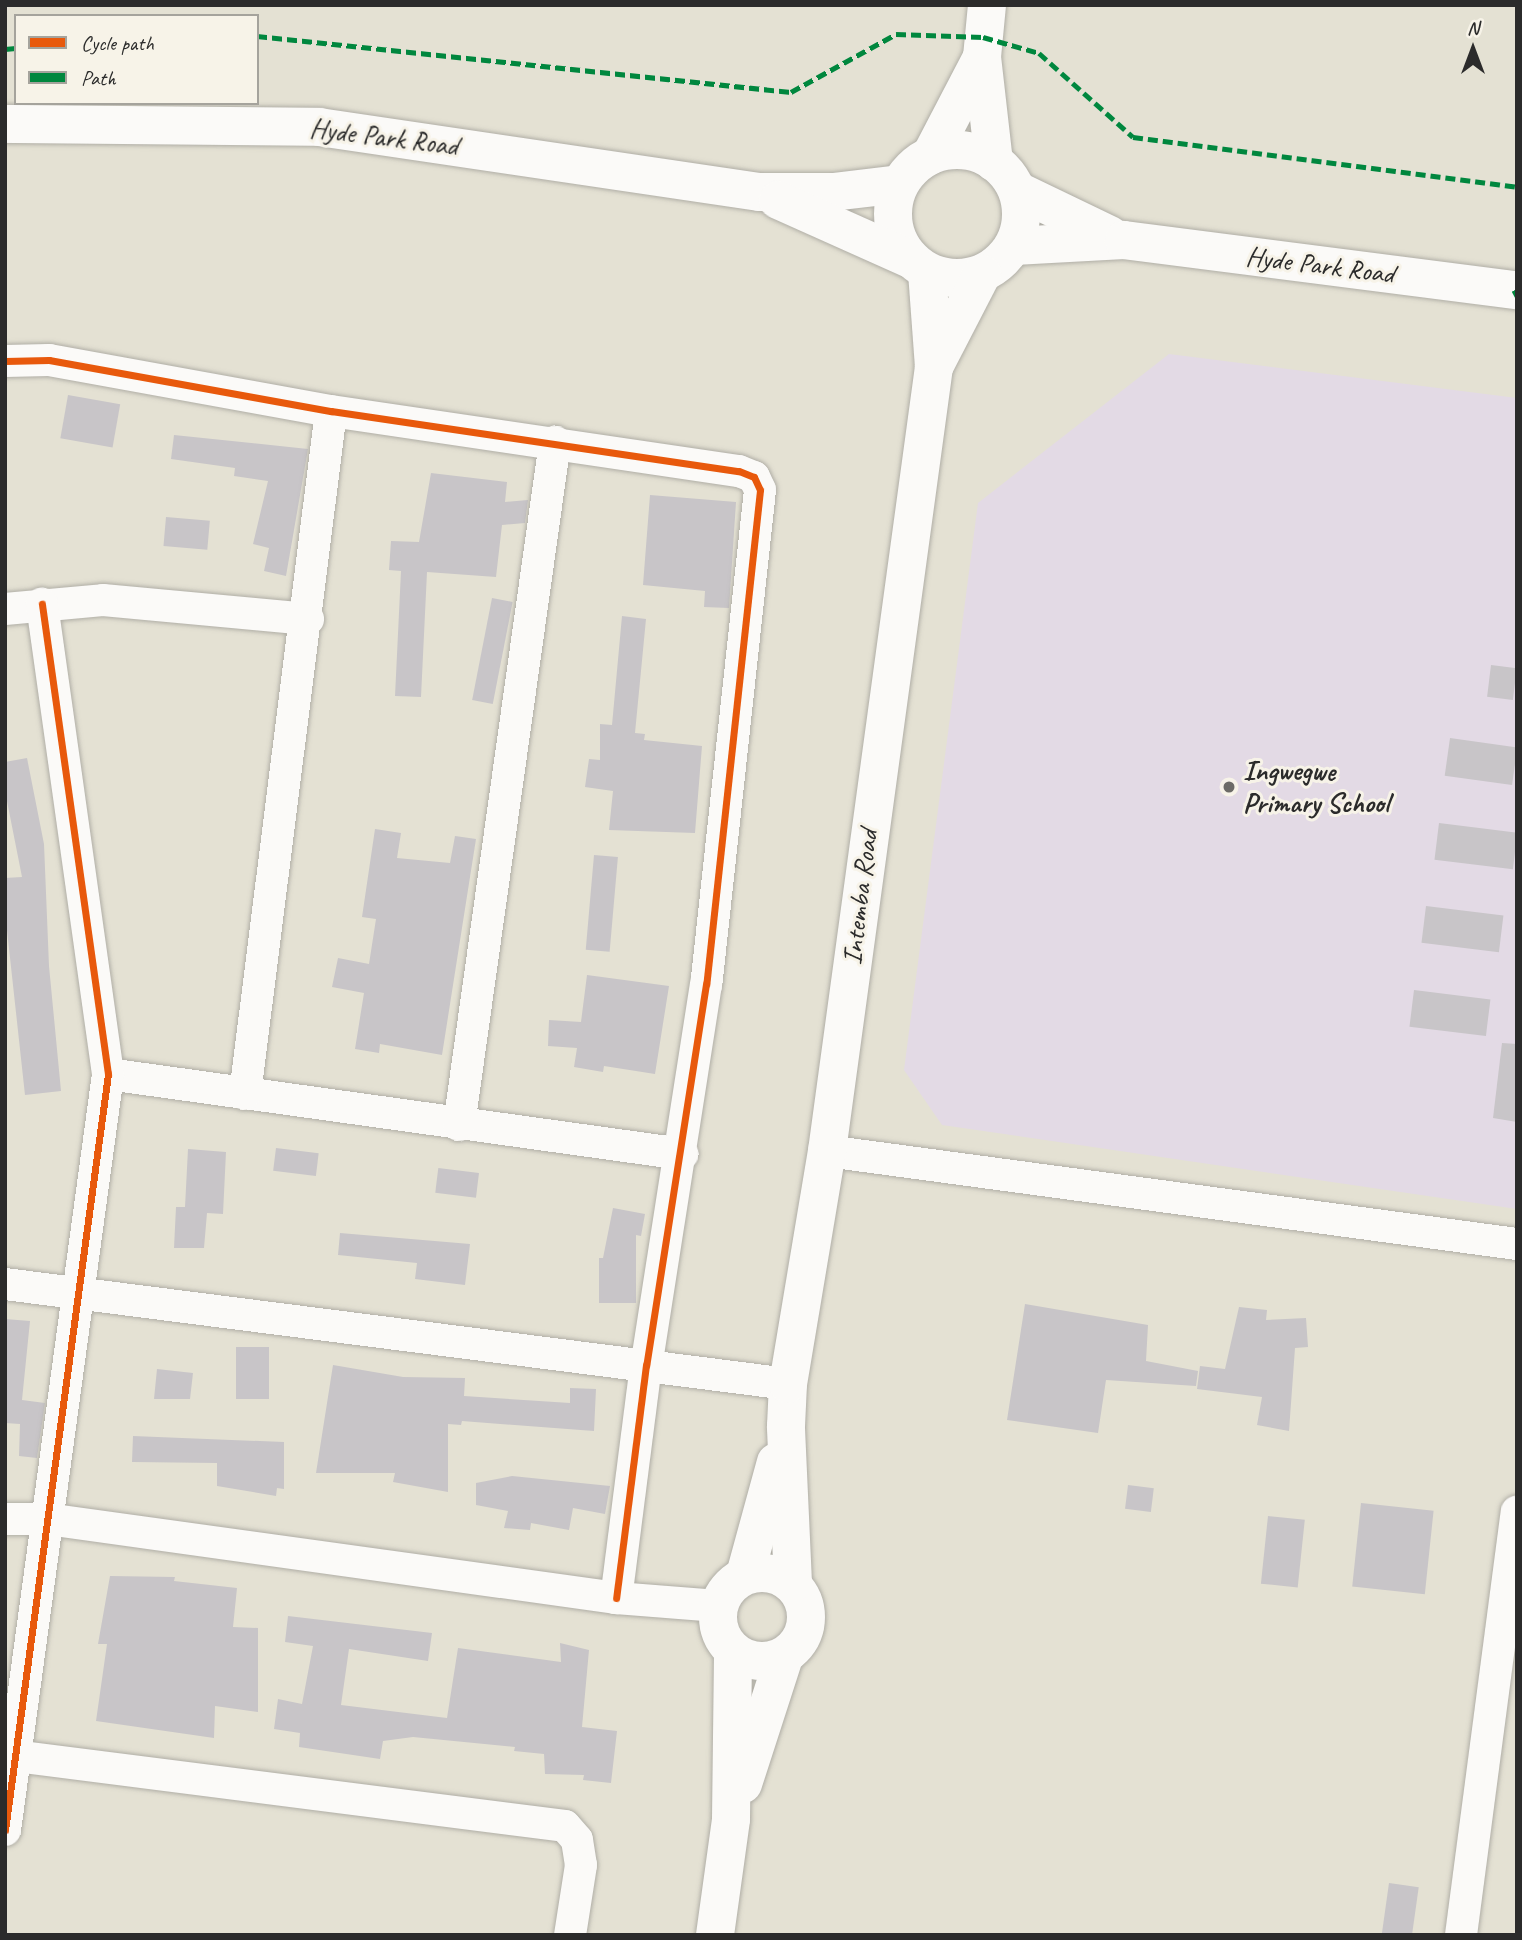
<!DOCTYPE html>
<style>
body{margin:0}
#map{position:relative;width:1522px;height:1940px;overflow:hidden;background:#e4e1d3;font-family:Caveat,sans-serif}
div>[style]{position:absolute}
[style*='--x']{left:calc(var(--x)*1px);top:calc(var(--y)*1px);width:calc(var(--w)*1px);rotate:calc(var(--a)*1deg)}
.built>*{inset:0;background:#e3dae5}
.building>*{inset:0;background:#c8c5c8;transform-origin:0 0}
.roads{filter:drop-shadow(0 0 2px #b0aea6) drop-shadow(0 0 2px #b0aea6)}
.minor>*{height:32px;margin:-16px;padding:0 16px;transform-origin:16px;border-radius:16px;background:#fbfaf8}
.tertiary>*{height:38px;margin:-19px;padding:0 19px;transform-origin:19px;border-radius:19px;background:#fbfaf8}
.tertiary>.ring{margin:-19px;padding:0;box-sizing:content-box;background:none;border:38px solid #fbfaf8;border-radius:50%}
.quiet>*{height:5px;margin-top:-2.5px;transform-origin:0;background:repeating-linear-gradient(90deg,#00873e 0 10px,transparent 0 15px)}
.cycleway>*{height:7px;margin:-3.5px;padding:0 3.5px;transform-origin:3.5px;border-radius:3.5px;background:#e8590c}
.dots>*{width:19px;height:19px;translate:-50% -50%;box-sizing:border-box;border:4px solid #f7f3e8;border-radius:50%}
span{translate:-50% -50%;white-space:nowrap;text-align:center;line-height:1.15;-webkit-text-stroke:6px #f7f3e8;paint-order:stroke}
.street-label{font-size:28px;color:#2b2b2b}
.poi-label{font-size:28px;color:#2b2b2b;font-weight:700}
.left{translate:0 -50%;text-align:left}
.frame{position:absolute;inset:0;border:7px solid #2b2b2b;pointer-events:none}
.legend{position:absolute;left:14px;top:14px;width:245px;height:91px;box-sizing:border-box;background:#f7f3e8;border:2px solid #a5a39c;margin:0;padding:9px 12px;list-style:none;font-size:21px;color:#2b2b2b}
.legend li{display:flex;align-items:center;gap:14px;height:35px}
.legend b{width:35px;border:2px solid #a5a39c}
.north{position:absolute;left:1438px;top:14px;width:70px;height:70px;-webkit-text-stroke:5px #f7f3e8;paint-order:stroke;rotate:0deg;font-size:19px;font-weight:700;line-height:28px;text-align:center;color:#2b2b2b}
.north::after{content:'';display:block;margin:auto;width:24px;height:32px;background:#2b2b2b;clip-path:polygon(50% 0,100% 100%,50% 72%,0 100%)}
</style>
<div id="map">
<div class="built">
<div style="clip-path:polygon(1169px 354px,1517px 398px,1517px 1209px,942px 1125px,904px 1070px,978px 503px)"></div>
</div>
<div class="building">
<div style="left:68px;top:395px;width:53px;height:44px;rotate:10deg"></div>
<div style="clip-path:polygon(174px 435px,308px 449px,286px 576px,264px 571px,269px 548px,253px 544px,268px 481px,234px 476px,235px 468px,171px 459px)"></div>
<div style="clip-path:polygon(431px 473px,507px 482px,505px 502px,528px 500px,525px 523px,502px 525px,496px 577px,427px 572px,421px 697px,395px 696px,401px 571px,389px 570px,391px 541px,419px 542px)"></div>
<div style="clip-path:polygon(650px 495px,736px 502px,729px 608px,704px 607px,705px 591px,643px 585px)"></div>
<div style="left:166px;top:517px;width:44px;height:29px;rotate:5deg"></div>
<div style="left:492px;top:598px;width:21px;height:104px;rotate:11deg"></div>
<div style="clip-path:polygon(622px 616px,646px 619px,635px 733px,645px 734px,644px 740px,702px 746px,695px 833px,609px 830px,613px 791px,585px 787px,589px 759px,600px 760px,600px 724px,612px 725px)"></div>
<div style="left:1491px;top:665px;width:26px;height:32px;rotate:7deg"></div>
<div style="left:1450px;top:738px;width:68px;height:38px;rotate:8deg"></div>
<div style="clip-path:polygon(27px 758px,44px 844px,49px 966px,61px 1091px,25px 1095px,5px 912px,5px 878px,22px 877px,5px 791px,5px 762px)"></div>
<div style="left:1439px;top:823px;width:79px;height:37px;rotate:7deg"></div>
<div style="clip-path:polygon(375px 829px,401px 833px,397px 858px,450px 863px,455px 836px,476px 839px,442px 1055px,380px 1044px,379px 1053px,355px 1049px,364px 993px,332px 987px,338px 958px,369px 964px,376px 919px,362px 917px)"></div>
<div style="left:594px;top:855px;width:24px;height:95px;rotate:5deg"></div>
<div style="left:1426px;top:906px;width:78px;height:37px;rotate:7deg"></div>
<div style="clip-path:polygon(587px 975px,669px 986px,655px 1074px,604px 1066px,603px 1072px,574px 1067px,577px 1048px,548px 1046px,549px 1020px,581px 1022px)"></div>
<div style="left:1414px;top:990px;width:77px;height:37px;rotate:7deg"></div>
<div style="clip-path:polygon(1502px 1043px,1517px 1044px,1517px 1122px,1493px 1118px)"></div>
<div style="left:276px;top:1148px;width:43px;height:23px;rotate:7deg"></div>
<div style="clip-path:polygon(188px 1149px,226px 1152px,223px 1214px,207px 1213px,204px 1248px,174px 1248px,176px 1207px,185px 1207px)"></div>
<div style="left:479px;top:1173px;width:25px;height:41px;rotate:97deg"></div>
<div style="clip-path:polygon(613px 1208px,645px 1214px,641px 1236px,636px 1235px,636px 1303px,599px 1303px,599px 1258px,603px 1258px)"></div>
<div style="clip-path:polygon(340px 1233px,470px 1244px,465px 1285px,415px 1279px,417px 1263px,338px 1255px)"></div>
<div style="clip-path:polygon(1025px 1304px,1148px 1325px,1146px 1361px,1198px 1371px,1196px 1386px,1106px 1380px,1098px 1433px,1007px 1420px)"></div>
<div style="clip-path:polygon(1239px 1307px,1267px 1310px,1266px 1320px,1306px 1318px,1308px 1347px,1295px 1348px,1289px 1431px,1257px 1425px,1262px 1397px,1197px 1389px,1200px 1366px,1225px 1369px)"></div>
<div style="clip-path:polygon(5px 1319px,30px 1321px,22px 1400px,45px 1403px,37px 1458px,19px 1456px,20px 1424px,5px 1423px)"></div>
<div style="left:236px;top:1347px;width:33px;height:52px"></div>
<div style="clip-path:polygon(333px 1365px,403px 1377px,465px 1378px,464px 1396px,570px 1403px,570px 1388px,596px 1389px,594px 1431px,462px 1421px,461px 1425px,448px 1424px,448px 1492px,393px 1482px,395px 1473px,316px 1473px)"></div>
<div style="clip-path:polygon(157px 1369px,193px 1373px,190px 1399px,154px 1399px)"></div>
<div style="clip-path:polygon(133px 1436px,284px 1442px,284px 1489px,277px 1488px,276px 1496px,217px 1486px,217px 1463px,132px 1462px)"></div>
<div style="clip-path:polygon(512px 1476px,610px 1486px,605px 1514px,573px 1508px,569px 1530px,531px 1523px,530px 1530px,504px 1528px,508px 1511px,476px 1505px,476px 1483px)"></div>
<div style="left:1128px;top:1485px;width:26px;height:24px;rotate:7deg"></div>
<div style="left:1361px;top:1503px;width:73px;height:84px;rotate:6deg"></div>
<div style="left:1268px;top:1516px;width:37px;height:68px;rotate:6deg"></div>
<div style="clip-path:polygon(110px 1576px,175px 1577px,174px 1581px,237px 1588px,233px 1627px,258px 1628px,258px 1712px,215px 1706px,214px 1738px,96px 1721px,107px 1644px,98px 1644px)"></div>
<div style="clip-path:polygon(288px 1616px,432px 1633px,428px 1661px,349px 1649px,341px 1705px,447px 1718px,458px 1648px,561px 1662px,560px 1643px,589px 1650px,582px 1727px,617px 1731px,611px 1783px,583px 1780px,584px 1775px,545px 1774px,544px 1754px,514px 1751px,515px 1747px,413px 1737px,383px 1741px,380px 1759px,299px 1747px,300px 1733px,274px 1729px,278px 1699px,302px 1704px,313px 1646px,285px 1642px)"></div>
<div style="left:1389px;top:1883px;width:30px;height:52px;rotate:8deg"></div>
</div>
<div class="roads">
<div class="minor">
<div style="--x:5;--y:361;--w:44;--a:-1.3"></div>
<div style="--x:49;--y:360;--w:287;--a:10.3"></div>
<div style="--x:331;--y:411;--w:412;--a:8.4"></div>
<div style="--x:739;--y:471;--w:16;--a:22"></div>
<div style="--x:754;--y:477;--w:14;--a:65"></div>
<div style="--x:760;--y:490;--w:497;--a:96.2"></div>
<div style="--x:706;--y:984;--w:386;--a:98.9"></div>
<div style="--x:646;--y:1365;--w:235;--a:97.3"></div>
<div style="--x:5;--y:609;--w:98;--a:-5.2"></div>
<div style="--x:103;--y:600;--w:206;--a:5.3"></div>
<div style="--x:108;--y:1074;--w:580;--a:7.93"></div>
<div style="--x:245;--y:1094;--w:688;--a:-82.82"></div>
<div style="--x:459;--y:1125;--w:690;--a:-82"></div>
<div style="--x:827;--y:1151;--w:696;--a:7.68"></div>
<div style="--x:5;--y:1284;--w:789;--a:7.28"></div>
<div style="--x:5;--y:1519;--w:42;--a:0"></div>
<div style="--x:47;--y:1519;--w:574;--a:7.9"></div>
<div style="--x:616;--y:1598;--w:102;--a:4.5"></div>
<div style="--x:15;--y:1756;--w:554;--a:7.25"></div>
<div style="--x:565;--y:1826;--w:18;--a:49"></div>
<div style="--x:577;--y:1840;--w:25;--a:81"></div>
<div style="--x:581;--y:1865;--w:71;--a:98.9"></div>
<div style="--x:5;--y:1830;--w:763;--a:-82.24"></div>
<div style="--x:108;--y:1074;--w:475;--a:-98"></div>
<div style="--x:1461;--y:1935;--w:427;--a:-82.5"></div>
</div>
<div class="tertiary">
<div style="--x:987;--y:5;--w:52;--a:95.5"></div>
<div style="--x:982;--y:57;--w:106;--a:83.5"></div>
<div style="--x:5;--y:124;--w:314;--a:0.5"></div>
<div style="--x:319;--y:127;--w:445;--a:8.4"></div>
<div style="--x:759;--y:192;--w:74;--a:0"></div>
<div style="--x:833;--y:192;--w:67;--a:-6.8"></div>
<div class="ring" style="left:893px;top:150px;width:90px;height:90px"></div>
<div style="--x:931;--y:155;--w:110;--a:-62.5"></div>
<div style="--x:1018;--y:191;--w:102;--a:25.6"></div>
<div style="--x:778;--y:200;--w:145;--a:24.1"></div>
<div style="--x:1014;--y:246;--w:110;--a:-3.1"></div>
<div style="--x:1124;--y:240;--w:396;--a:7.3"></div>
<div style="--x:934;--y:367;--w:105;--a:-62.7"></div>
<div class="ring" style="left:718px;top:1573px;width:50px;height:50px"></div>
<div style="--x:745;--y:1575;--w:117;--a:-74.7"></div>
<div style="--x:793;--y:1583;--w:157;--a:-92.6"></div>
<div style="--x:786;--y:1426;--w:42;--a:-87.3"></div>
<div style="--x:788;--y:1384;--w:236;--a:-80.5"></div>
<div style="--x:827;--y:1151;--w:791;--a:-82.23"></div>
<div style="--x:934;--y:367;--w:95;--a:-94.2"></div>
<div style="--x:743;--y:1784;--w:133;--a:-72.1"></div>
<div style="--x:715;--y:1935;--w:117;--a:-82.1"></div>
<div style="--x:731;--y:1819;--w:168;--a:-89.3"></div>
</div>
</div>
<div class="quiet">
<div style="--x:257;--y:36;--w:537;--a:5.99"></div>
<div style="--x:791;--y:92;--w:120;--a:-28.9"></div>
<div style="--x:896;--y:34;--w:87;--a:2"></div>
<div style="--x:983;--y:37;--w:58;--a:15.9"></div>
<div style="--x:1039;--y:53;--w:126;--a:41.8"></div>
<div style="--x:1133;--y:137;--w:387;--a:7.4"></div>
<div style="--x:5;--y:49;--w:11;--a:-5"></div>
<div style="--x:1514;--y:290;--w:7;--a:63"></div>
</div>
<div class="cycleway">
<div style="--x:5;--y:361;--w:44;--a:-1.3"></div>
<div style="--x:49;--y:360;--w:287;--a:10.3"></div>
<div style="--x:331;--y:411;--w:412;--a:8.4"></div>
<div style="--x:739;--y:471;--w:16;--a:22"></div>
<div style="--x:754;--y:477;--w:14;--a:65"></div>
<div style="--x:760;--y:490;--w:497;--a:96.2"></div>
<div style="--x:706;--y:984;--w:386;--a:98.9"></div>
<div style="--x:646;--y:1365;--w:235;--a:97.3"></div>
<div style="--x:5;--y:1830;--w:763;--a:-82.24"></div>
<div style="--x:108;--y:1074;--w:475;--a:-98"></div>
</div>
<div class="dots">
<div style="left:1229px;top:787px;background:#6c6b66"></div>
</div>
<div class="street-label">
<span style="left:384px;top:137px;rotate:7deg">Hyde Park Road</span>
<span style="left:1320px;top:265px;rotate:7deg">Hyde Park Road</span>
<span style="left:860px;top:897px;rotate:-83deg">Intemba Road</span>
</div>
<div class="poi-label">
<span class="left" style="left:1243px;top:787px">Ingwegwe<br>Primary School</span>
</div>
<div class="frame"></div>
<ul class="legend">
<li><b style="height:9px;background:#e8590c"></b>Cycle path</li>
<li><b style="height:9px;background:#00873e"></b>Path</li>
</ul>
<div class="north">N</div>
</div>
